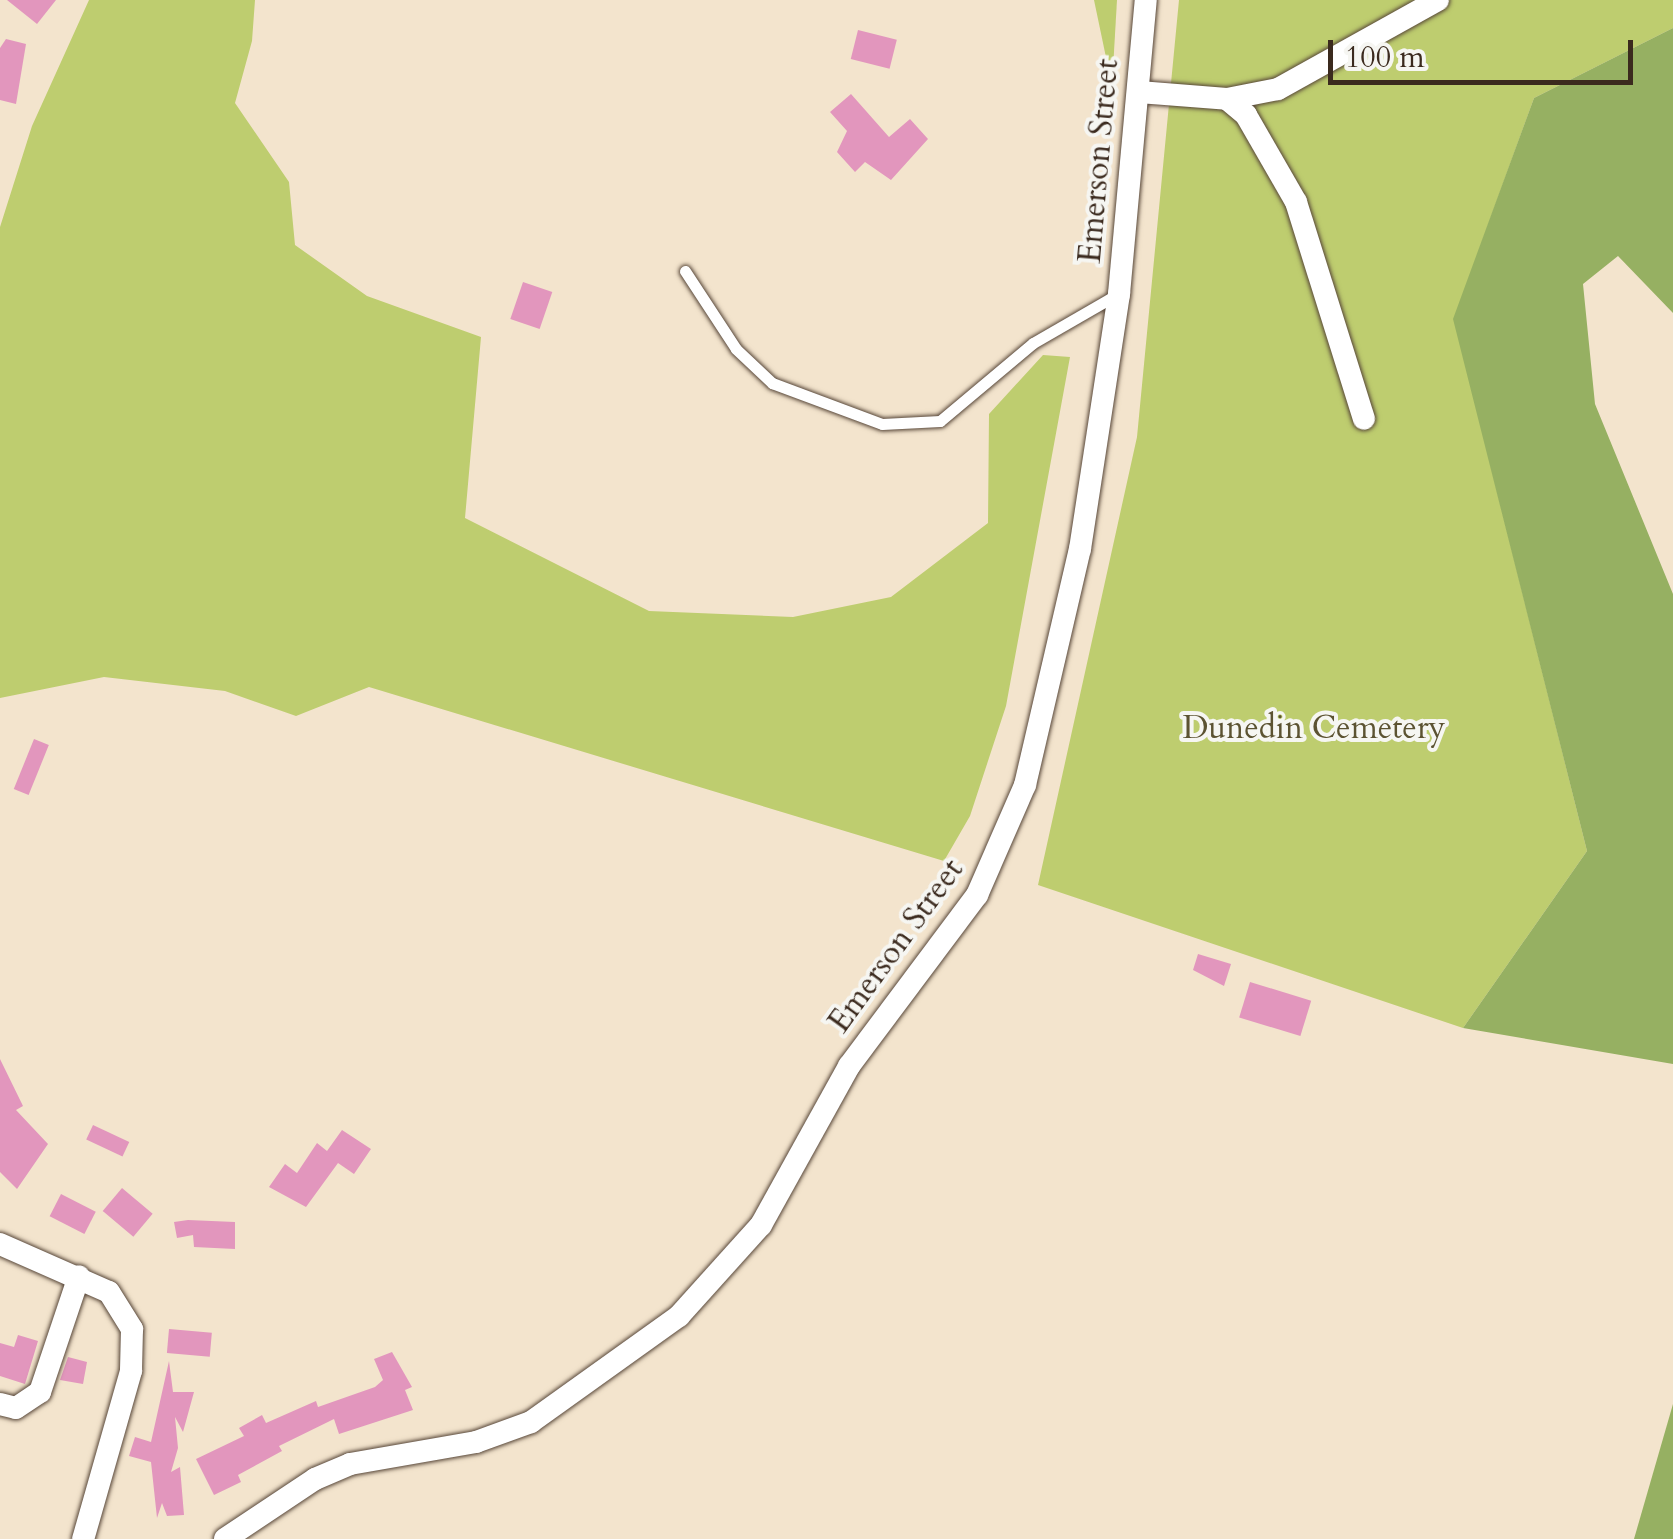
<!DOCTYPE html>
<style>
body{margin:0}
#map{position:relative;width:1673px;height:1539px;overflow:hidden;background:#f3e4cd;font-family:Cardo,serif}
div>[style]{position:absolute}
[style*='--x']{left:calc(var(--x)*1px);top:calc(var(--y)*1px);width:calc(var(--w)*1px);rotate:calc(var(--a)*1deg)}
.green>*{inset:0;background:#becd6f}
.forest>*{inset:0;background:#96b062}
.building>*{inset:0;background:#e296bd;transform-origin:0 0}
.roads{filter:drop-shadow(0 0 2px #574638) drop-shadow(0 0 2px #574638)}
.lane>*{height:11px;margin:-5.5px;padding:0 5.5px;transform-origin:5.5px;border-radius:5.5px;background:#fff}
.street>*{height:22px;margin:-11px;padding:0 11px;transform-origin:11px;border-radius:11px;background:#fff}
span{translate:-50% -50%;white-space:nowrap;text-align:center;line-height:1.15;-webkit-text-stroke:8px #f6f6f2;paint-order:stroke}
.street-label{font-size:32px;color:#3b2a1e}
.park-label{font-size:32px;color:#5c5332}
.scale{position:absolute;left:1328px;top:40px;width:305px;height:45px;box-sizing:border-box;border:5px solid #3b2a1e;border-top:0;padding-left:12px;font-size:30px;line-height:35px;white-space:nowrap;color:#3b2a1e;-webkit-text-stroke:8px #f6f6f2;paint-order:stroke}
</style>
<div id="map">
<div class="green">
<div style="clip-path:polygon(89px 0,255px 0,252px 41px,235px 103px,289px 182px,295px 245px,367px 296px,481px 337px,465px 518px,649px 611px,793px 617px,891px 597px,988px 523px,989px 414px,1043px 355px,1070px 357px,1006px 706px,970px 816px,944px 861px,369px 687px,296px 716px,225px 691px,104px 677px,0 698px,0 227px,32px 126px)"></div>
<div style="clip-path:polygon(1094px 0,1117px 0,1112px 86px)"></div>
<div style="clip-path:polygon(1179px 0,1673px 0,1673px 28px,1534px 98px,1454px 319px,1587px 851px,1463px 1028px,1038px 885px,1137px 437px)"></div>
</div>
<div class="forest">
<div style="clip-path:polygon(1673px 28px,1673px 313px,1618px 256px,1583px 284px,1595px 404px,1673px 594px,1673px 1064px,1463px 1028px,1587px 851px,1453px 319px,1534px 98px)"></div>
<div style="clip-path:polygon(1673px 1404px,1673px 1539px,1634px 1539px)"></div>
</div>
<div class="building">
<div style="clip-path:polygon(7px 0,56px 0,37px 24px)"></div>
<div style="left:858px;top:30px;width:40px;height:30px;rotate:14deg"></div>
<div style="clip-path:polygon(6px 39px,26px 44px,16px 104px,0 100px,0 48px)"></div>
<div style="clip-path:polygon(851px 94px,889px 137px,910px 119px,928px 139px,891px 180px,865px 162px,855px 172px,837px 152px,847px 131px,830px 112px)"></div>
<div style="left:523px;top:282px;width:31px;height:39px;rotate:19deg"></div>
<div style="left:34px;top:739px;width:16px;height:54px;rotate:22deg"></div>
<div style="clip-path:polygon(1198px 954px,1231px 964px,1224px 986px,1193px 970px)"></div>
<div style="left:1250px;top:982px;width:64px;height:37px;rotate:17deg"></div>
<div style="clip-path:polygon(0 1059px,23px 1106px,16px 1110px,48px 1144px,17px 1189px,0 1172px)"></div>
<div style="left:93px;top:1125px;width:40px;height:16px;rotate:25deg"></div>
<div style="clip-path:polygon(342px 1130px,371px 1149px,354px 1174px,338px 1163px,306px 1207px,269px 1187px,285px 1164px,297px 1173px,317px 1143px,327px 1151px)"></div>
<div style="left:122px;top:1188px;width:40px;height:30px;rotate:40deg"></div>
<div style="left:61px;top:1194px;width:39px;height:25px;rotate:27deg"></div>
<div style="clip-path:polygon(188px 1220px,235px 1222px,235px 1249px,194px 1247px,193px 1235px,177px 1238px,174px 1222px)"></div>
<div style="left:169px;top:1329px;width:43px;height:24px;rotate:5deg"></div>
<div style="clip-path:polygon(18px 1335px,38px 1341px,25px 1384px,0 1376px,0 1343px,14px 1347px)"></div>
<div style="clip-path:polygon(392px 1352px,412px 1387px,405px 1390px,413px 1410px,339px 1434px,334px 1419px,279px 1446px,282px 1451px,238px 1475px,241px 1482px,214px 1495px,196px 1459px,244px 1436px,239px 1428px,262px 1415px,266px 1423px,316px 1401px,318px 1407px,375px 1387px,383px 1380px,374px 1359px)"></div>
<div style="clip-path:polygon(68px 1357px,87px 1362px,83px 1384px,60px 1380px)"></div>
<div style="clip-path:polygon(169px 1361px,173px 1392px,194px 1392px,183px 1432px,175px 1417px,178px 1448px,171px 1472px,180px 1467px,184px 1515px,167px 1516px,162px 1503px,157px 1518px,151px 1462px,129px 1456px,135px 1437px,151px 1442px)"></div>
</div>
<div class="roads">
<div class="lane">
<div style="--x:685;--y:271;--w:93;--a:56.8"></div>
<div style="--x:736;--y:349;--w:50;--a:43.4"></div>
<div style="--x:772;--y:383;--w:117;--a:20.4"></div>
<div style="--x:882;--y:424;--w:58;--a:-3"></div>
<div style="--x:940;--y:421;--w:121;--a:-40"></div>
<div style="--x:1033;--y:343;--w:96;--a:-30"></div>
</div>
<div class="street">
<div style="--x:1139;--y:92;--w:88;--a:4.5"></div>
<div style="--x:1227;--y:99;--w:52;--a:-11.1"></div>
<div style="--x:1278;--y:89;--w:183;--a:-29.1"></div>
<div style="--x:1227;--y:99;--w:25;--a:40"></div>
<div style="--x:1246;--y:115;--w:100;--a:60.1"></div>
<div style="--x:1296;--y:202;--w:227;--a:72.6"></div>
<div style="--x:0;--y:1244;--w:119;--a:23.8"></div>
<div style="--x:109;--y:1292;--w:44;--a:58.1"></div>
<div style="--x:132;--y:1329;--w:42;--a:91.4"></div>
<div style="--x:131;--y:1371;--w:175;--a:105.9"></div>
<div style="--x:0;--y:1404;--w:16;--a:14"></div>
<div style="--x:16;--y:1408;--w:29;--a:-34"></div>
<div style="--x:40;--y:1392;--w:122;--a:-71.4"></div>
<div style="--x:225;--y:1539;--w:108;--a:-33.7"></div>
<div style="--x:315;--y:1479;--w:38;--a:-23"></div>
<div style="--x:350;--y:1464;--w:128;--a:-9.9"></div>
<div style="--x:476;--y:1442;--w:59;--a:-20"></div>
<div style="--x:531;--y:1422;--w:182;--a:-35.6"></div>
<div style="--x:679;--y:1316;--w:122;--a:-48"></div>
<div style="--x:761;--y:1225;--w:182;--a:-61"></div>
<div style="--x:849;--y:1066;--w:214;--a:-53.2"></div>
<div style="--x:977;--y:895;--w:120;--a:-66.4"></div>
<div style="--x:1025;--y:785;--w:242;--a:-76.9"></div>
<div style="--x:1080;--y:549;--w:258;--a:-81.3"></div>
<div style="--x:1119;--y:294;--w:295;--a:-84.8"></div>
</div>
</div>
<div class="street-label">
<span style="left:1099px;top:161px;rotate:-85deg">Emerson Street</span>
<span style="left:896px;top:946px;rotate:-54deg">Emerson Street</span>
</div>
<div class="park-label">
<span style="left:1314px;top:728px">Dunedin Cemetery</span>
</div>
<div class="scale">100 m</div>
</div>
